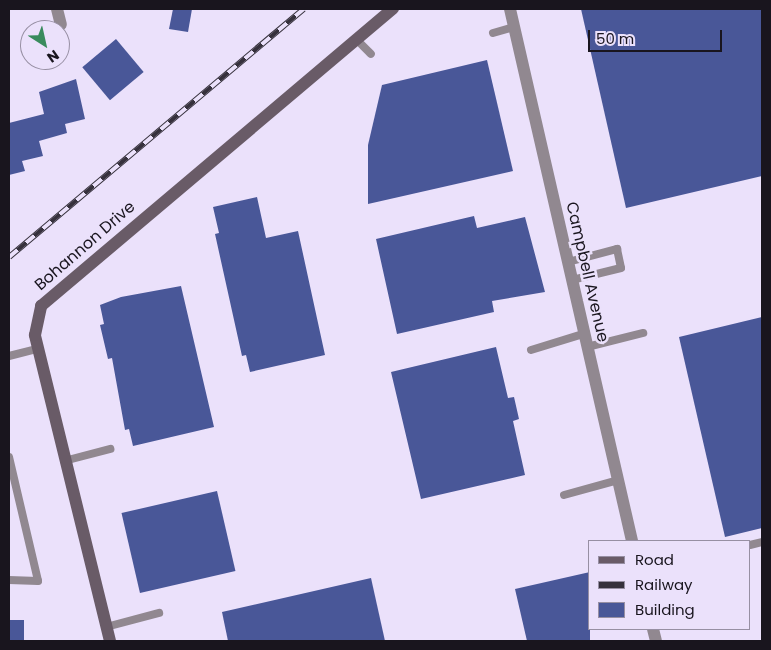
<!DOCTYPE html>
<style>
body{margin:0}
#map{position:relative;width:771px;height:650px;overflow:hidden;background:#ebe1fb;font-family:Poppins,sans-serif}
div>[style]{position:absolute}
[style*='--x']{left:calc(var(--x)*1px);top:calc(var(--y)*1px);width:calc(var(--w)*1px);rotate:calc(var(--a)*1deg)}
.building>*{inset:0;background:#495798;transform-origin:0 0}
.lane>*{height:8px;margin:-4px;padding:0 4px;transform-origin:4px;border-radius:4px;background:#918890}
.street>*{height:12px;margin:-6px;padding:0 6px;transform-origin:6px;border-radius:6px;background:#918890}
.secondary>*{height:12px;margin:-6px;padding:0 6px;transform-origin:6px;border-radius:6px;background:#695b67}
.rail>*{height:5.5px;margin-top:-2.75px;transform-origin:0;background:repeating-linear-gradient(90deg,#ebe1fb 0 11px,#36313c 0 22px);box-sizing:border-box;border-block:1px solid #36313c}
span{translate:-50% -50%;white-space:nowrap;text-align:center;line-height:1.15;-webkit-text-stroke:5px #ebe1fb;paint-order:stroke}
.street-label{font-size:16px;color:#19151e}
.frame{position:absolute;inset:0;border:10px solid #19151e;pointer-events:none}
.legend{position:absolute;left:588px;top:540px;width:162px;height:90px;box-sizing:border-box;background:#ebe1fb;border:1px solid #978fa3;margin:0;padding:6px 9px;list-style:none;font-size:15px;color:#19151e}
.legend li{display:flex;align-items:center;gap:10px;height:25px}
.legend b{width:25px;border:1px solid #978fa3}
.north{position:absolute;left:20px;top:20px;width:50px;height:50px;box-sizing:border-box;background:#ebe1fb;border:1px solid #978fa3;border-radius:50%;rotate:145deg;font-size:14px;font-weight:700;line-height:20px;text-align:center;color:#19151e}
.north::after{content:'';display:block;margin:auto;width:18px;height:22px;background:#398b5d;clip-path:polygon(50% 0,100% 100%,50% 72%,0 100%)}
.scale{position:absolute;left:588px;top:30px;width:134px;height:22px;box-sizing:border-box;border:2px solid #19151e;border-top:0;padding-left:6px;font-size:15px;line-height:18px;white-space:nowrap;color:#19151e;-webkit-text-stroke:4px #ebe1fb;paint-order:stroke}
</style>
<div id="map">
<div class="building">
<div style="clip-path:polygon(173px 9px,192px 9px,188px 32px,169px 29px)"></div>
<div style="clip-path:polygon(581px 9px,762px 9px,762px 176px,626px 208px)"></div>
<div style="left:116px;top:39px;width:43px;height:44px;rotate:50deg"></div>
<div style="clip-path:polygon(487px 60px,513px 171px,368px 204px,368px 145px,382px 85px)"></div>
<div style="clip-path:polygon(76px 79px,85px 119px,65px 124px,67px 133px,39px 141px,43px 156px,22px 161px,25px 171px,9px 175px,9px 123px,44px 114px,39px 92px)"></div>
<div style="clip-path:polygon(257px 197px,266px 238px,298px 231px,325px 355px,250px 372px,246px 355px,242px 356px,215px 234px,219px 233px,213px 207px)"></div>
<div style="clip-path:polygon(474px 216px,477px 228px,525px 217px,545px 292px,492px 301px,494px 312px,397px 334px,376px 239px)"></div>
<div style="clip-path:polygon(181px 286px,214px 427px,133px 446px,129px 429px,125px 430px,112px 358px,108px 359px,100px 325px,104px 324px,100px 305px,121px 297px)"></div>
<div style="clip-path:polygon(762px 317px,762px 528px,725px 537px,679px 337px)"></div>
<div style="clip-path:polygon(496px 347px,508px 398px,514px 397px,519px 419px,513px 421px,525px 475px,421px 499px,391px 372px)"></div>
<div style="left:217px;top:491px;width:82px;height:98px;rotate:77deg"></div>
<div style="clip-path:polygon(590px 572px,590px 641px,527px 641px,515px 589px)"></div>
<div style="clip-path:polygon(371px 578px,385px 641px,228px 641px,222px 612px)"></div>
<div style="left:9px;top:620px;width:15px;height:21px"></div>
</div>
<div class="lane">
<div style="--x:493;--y:33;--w:22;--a:-16"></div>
<div style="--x:356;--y:39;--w:21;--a:45"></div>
<div style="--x:568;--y:262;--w:51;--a:-14.9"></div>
<div style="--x:617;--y:249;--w:19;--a:78"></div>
<div style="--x:621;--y:268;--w:50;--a:166.2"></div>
<div style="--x:587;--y:347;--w:58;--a:-14"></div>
<div style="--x:531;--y:350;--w:54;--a:-17.1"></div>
<div style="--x:9;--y:356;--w:30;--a:-14"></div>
<div style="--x:9;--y:457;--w:127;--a:76.8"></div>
<div style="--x:38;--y:581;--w:29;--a:-178"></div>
<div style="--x:64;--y:461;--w:48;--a:-14.6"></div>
<div style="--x:564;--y:495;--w:56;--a:-15.5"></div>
<div style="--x:750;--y:545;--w:12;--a:-14"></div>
<div style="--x:106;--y:627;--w:55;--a:-14.8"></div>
</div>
<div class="street">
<div style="--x:57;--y:9;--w:16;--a:76"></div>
<div style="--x:510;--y:9;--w:546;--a:77.08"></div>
<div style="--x:653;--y:629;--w:12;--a:76"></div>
</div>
<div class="secondary">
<div style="--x:110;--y:641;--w:315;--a:-103.8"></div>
<div style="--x:35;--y:335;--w:30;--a:-78"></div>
<div style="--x:41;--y:306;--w:461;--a:-40.2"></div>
</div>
<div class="rail">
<div style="--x:9;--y:257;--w:385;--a:-40.1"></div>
</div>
<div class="street-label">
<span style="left:85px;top:246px;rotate:-41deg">Bohannon Drive</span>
<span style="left:587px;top:272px;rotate:77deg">Campbell Avenue</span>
</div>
<div class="frame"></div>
<ul class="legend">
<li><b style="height:6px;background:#695b67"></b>Road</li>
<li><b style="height:6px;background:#36313c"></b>Railway</li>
<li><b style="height:14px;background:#495798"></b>Building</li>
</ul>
<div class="north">N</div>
<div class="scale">50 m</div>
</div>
